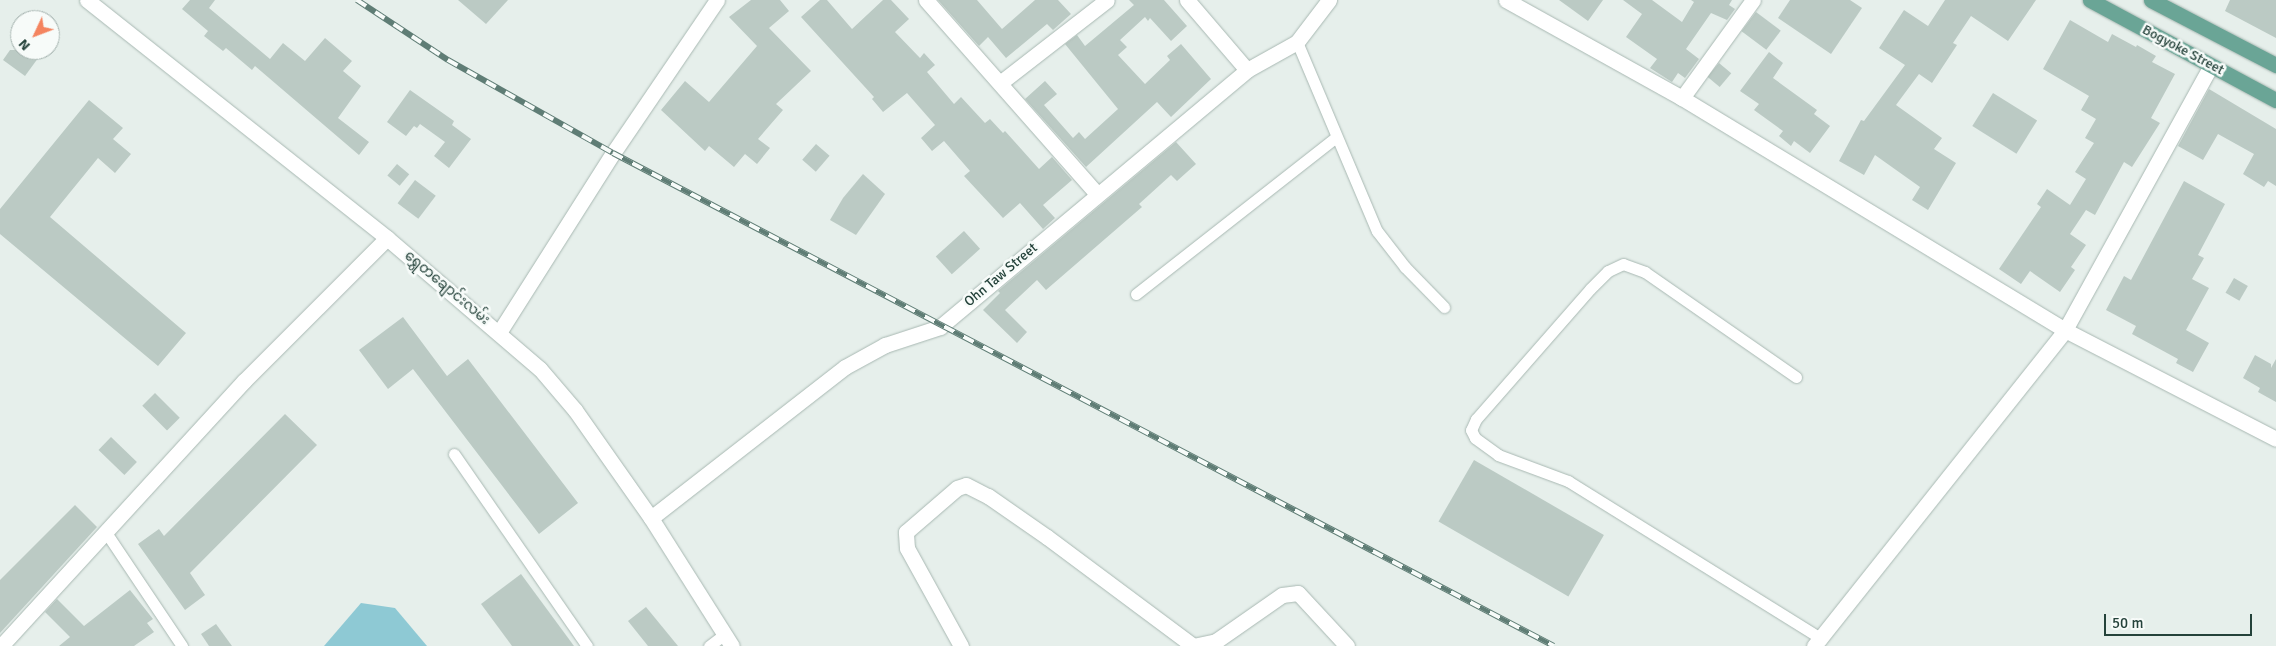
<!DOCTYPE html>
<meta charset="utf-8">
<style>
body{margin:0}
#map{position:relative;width:2276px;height:646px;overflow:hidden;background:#e6efeb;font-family:Signika,"Noto Sans Myanmar",sans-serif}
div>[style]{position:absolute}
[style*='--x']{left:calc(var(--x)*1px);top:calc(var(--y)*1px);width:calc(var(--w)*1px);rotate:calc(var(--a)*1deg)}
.water>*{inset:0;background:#8ec9d4}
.building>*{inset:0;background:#bbcac4;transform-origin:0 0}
.roads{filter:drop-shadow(0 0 1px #a8b8b2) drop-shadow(0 0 1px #a8b8b2)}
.service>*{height:11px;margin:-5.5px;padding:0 5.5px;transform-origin:5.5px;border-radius:5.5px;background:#fff}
.minor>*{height:15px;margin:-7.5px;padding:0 7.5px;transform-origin:7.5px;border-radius:7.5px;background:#fff}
.primary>*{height:15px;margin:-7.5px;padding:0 7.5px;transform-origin:7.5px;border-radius:7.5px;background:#6aa596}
.rail>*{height:5.5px;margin-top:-2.75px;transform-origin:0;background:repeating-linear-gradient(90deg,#f7fbf9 0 11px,#5f7d75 0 22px);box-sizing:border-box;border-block:1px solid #5f7d75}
span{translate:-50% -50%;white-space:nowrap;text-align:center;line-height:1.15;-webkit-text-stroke:5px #f7fbf9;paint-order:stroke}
.street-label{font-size:14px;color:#24423a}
.north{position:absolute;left:10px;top:10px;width:50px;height:50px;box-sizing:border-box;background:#f7fbf9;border:1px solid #a3b1ad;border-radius:50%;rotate:227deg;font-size:14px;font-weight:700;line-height:20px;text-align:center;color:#24423a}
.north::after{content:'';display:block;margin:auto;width:18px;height:22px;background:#f4845f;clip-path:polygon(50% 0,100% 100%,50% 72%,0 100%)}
.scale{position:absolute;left:2104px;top:614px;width:148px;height:22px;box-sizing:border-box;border:2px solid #24423a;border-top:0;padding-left:6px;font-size:15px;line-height:18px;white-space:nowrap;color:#24423a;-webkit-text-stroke:4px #f7fbf9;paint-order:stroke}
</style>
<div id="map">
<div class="water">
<div style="clip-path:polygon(361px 603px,395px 608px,427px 646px,324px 646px)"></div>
</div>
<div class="building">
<div style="clip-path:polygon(190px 0,215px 0,209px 8px,270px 59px,283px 43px,305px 61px,325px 38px,352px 61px,343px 71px,361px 86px,338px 118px,369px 142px,359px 155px,255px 66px,252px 70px,226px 48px,223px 51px,204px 36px,208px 31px,182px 9px)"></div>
<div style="clip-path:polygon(458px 0,508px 0,486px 24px)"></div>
<div style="clip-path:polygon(751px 0,780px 0,789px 11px,769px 28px,811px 71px,776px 104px,783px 110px,758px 139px,770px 148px,757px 164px,745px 154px,734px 167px,709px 146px,705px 151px,661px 110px,685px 81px,709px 102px,757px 46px,729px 17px)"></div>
<div style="clip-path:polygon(820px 0,827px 0,852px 29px,883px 0,891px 0,909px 19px,895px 32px,920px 58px,924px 53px,935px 65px,927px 72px,954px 104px,961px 97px,985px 123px,990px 119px,1003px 133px,1005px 131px,1039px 169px,1052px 157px,1072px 180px,1043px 205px,1055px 218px,1043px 229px,1020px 203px,1003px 218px,964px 176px,970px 171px,944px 141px,932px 151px,921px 138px,935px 125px,907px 93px,883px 112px,872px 99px,874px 97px,801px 17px)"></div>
<div style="clip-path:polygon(938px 0,977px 0,1002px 29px,1035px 0,1058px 0,1071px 14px,1053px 30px,1047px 24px,1006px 58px,988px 37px,979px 46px)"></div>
<div style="clip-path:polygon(1129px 0,1164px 0,1187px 26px,1171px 41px,1150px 18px,1148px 21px,1145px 17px,1120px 40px,1127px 47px,1118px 55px,1145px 84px,1170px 60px,1167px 56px,1181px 44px,1211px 79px,1171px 117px,1157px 102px,1086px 167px,1025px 99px,1045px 81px,1057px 94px,1044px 105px,1073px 138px,1079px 132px,1085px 139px,1118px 109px,1065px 44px,1077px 35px,1085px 46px,1134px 5px)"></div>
<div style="clip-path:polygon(1559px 0,1603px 0,1588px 21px)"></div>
<div style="clip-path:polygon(1623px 0,1652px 0,1682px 22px,1694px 2px,1691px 0,1732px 0,1729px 5px,1735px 9px,1727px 20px,1711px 13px,1686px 49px,1699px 59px,1685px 78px,1678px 73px,1672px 82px,1650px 68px,1657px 59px,1626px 37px,1642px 14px)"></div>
<div style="clip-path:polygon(1790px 0,1850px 0,1862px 8px,1831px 54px,1778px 18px)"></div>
<div style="clip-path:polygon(1945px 0,2036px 0,2008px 41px,1971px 16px,1953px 43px,1957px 45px,1932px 83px,1919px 74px,1896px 105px,1942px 138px,1934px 149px,1956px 163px,1928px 210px,1912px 200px,1920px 187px,1875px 155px,1864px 175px,1839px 161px,1861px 120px,1864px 121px,1905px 65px,1879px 48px,1904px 10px,1928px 26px)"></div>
<div style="clip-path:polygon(2230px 0,2276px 0,2276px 38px,2225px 11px)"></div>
<div style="left:1756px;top:12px;width:31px;height:24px;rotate:37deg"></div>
<div style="clip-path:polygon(2070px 20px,2108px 42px,2112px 34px,2136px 47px,2137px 45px,2156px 56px,2152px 62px,2175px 74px,2151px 118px,2160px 123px,2132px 167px,2124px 162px,2095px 215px,2086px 210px,2070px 234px,2086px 245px,2071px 267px,2075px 270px,2060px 292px,2030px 271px,2021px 284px,1999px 269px,2041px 207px,2037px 204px,2047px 189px,2070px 205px,2086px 179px,2075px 172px,2094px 143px,2085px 138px,2096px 119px,2081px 110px,2089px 96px,2043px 69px)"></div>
<div style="clip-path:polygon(10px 50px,44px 50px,25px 76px,3px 60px)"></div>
<div style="clip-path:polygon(1769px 52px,1783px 63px,1773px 78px,1817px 110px,1814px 114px,1830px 126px,1810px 153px,1794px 141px,1791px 146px,1779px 136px,1783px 131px,1754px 110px,1759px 104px,1740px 91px)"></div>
<div style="left:1719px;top:63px;width:16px;height:18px;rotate:40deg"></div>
<div style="clip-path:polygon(2209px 89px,2276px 129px,2276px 186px,2268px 181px,2264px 187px,2243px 174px,2254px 154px,2218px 134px,2203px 160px,2178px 146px)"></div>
<div style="clip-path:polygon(410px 90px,454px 121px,452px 125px,471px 139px,449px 168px,434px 156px,445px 142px,420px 124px,417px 128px,414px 126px,406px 136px,387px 122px)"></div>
<div style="left:1993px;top:93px;width:52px;height:39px;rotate:32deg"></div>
<div style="clip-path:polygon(89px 100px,123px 128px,113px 139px,131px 154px,115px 173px,98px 158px,50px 217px,186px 333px,158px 366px,0 234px,0 209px)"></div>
<div style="clip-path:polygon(1176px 142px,1196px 164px,1177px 181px,1171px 175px,1139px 204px,1142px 207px,1046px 290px,1037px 280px,1005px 310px,1027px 332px,1017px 343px,983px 310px,1000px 293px,998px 291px)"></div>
<div style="left:816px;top:144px;width:18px;height:21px;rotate:41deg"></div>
<div style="left:397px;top:164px;width:16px;height:15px;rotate:40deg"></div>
<div style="clip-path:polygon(863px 174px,885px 194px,856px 235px,830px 220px,843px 198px)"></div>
<div style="left:415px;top:180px;width:26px;height:29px;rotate:37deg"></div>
<div style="clip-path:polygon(2184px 181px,2225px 204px,2198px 255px,2204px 258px,2192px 279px,2209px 288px,2186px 330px,2209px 343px,2193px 372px,2176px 363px,2178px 359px,2132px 334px,2136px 326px,2106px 310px,2124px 276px,2131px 280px)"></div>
<div style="left:964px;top:231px;width:24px;height:38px;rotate:48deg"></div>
<div style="left:2234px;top:278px;width:16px;height:17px;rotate:30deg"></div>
<div style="clip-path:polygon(403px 317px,447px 376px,468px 359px,578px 503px,539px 534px,413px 369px,388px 389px,359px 350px)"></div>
<div style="clip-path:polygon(2255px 355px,2271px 364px,2271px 368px,2276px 359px,2276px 402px,2258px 392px,2260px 388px,2243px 378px)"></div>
<div style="left:155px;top:393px;width:35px;height:18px;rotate:45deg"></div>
<div style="clip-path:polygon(285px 414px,317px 445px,190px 573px,205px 595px,185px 610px,138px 544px,159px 529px,164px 536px)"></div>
<div style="left:111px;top:437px;width:36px;height:18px;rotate:44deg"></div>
<div style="left:1474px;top:460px;width:150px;height:71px;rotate:30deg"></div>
<div style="clip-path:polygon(75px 505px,97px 527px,0 633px,0 580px)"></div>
<div style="clip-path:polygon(521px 574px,574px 646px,512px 646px,481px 604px)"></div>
<div style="clip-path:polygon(130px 590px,153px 619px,147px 623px,154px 632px,134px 646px,59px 646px,70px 637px,45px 612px,57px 599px,84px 626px)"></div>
<div style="clip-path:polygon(646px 607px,678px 646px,648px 646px,628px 621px)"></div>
<div style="clip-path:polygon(216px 624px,232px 646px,209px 646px,201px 634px)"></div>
</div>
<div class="roads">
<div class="service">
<div style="--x:1297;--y:42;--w:205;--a:67.1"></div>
<div style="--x:1377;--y:231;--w:46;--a:52.1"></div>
<div style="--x:1405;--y:267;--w:56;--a:45.7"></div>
<div style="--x:1136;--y:294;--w:254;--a:-38.1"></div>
<div style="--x:1796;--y:377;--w:184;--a:-145.2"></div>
<div style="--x:1645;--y:272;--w:23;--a:-160"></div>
<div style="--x:1623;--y:264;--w:17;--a:155"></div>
<div style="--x:1608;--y:271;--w:25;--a:135"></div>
<div style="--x:1590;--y:289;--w:173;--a:131.2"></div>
<div style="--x:1476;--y:419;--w:12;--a:114"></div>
<div style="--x:1471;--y:430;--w:9;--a:63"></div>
<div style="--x:1475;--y:438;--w:29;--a:36"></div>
<div style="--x:1498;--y:455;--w:75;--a:20.4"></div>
<div style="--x:1568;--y:481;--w:299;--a:31.9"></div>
<div style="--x:454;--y:454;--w:234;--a:55.3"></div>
<div style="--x:107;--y:534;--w:135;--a:56.2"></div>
<div style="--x:709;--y:646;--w:20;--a:-37"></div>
</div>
<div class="minor">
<div style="--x:87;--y:0;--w:383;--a:38.4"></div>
<div style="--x:387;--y:238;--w:201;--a:40.6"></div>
<div style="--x:540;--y:369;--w:54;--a:49.5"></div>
<div style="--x:575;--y:410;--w:132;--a:54.9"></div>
<div style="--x:651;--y:518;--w:151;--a:57.7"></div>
<div style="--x:926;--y:0;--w:259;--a:48.6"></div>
<div style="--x:1187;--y:0;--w:92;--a:49.4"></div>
<div style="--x:1506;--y:0;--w:201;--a:29.1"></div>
<div style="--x:1682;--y:98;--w:448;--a:31.2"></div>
<div style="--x:2065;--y:330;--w:237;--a:27.3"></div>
<div style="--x:1000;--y:83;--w:135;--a:-37.8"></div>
<div style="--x:1682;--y:98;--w:121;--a:-54.1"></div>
<div style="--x:500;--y:331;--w:211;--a:-57.6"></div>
<div style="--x:613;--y:153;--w:185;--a:-55.8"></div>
<div style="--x:651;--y:518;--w:246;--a:-37.9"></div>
<div style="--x:845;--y:367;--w:46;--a:-28.8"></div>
<div style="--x:885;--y:345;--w:58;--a:-18.1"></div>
<div style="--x:940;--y:327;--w:400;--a:-39.9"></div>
<div style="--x:1247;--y:70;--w:57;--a:-29.2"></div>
<div style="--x:1297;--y:42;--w:53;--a:-52.7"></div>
<div style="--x:1;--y:646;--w:360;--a:-47.5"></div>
<div style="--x:244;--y:381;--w:202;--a:-45"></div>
<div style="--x:961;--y:646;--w:112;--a:-118.9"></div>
<div style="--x:907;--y:548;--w:16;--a:-94"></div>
<div style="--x:906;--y:532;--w:67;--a:-40.8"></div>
<div style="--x:957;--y:488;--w:9;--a:-18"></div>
<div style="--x:966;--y:485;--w:25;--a:27"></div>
<div style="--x:988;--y:496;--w:72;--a:34.8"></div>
<div style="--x:1047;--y:537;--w:182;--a:36.7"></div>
<div style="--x:1193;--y:646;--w:24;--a:-12"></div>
<div style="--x:1216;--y:641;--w:80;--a:-34.9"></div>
<div style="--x:1282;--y:595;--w:16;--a:-7"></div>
<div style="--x:1298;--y:593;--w:72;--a:47.2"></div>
<div style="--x:1814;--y:646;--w:404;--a:-51.5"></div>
<div style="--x:2065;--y:330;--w:302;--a:-61.1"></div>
</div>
<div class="primary">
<div style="--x:2090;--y:0;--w:211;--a:28.3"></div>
<div style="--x:2151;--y:0;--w:141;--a:27.5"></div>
</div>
</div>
<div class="rail">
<div style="--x:357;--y:0;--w:109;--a:33.4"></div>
<div style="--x:448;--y:60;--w:189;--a:29.4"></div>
<div style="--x:613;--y:153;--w:1062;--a:27.65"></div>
</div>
<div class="street-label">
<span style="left:2183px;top:50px;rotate:28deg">Bogyoke Street</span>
<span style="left:1001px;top:275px;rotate:-40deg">Ohn Taw Street</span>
<span style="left:447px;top:288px;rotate:40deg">ရွှေတချောင်းလမ်း</span>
</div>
<div class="north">N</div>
<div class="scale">50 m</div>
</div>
